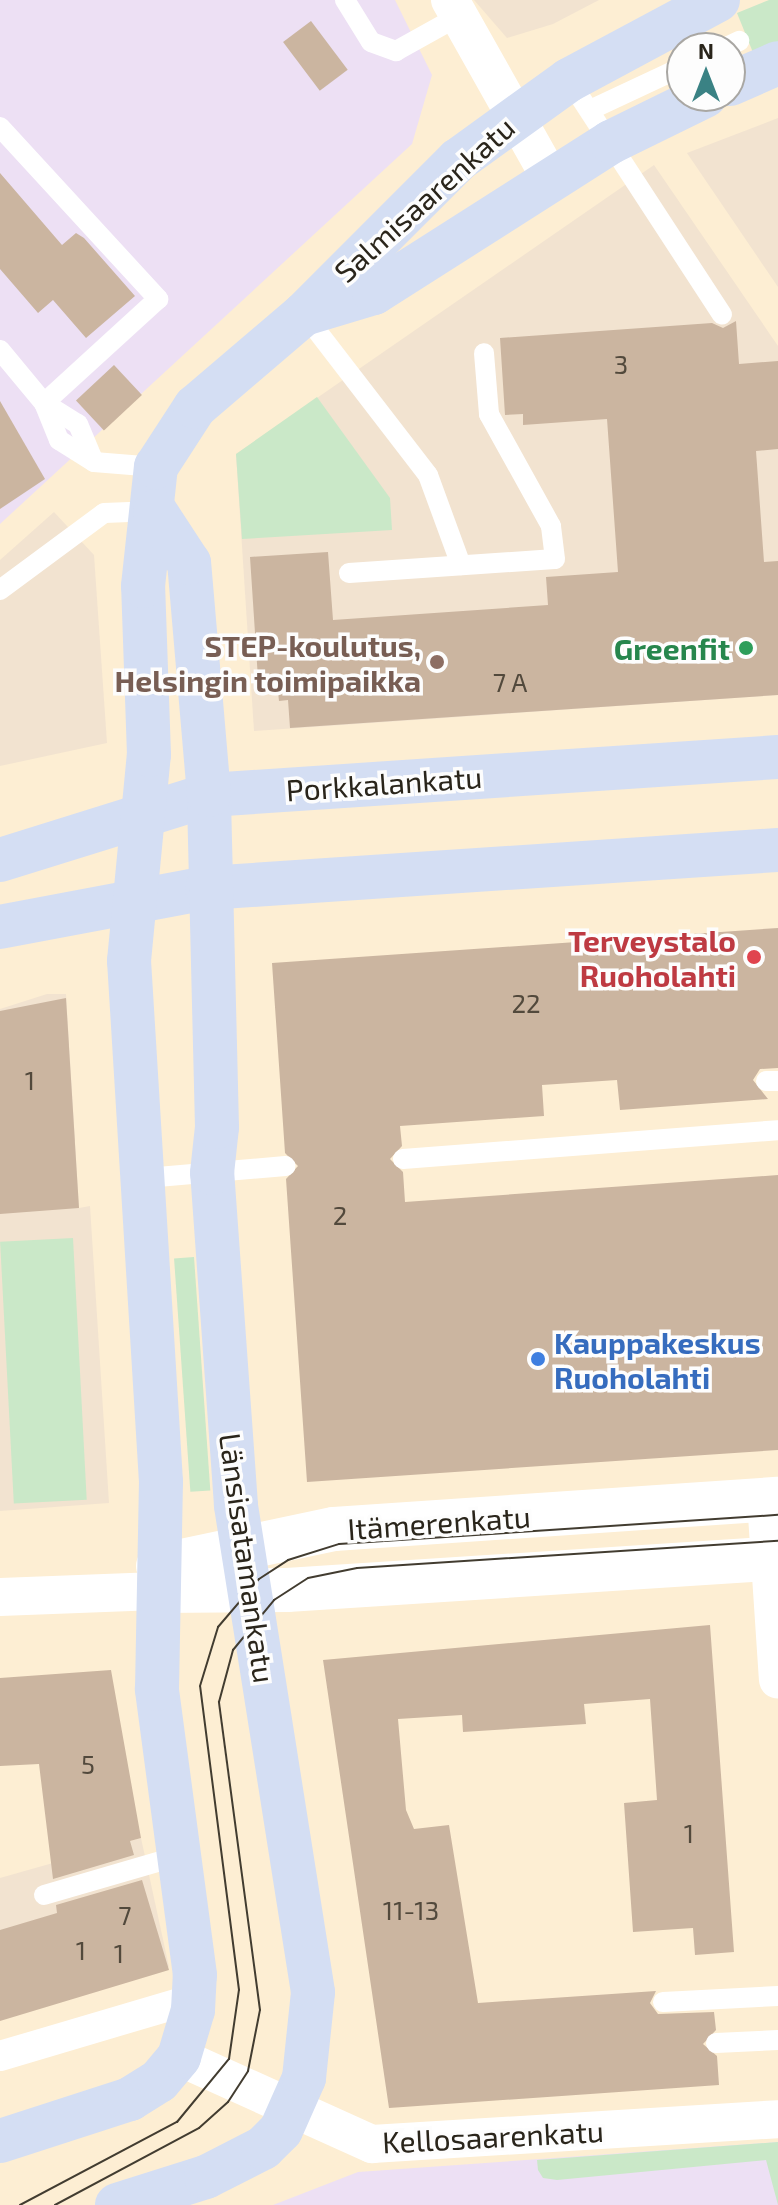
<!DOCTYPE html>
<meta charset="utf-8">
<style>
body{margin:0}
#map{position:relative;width:778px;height:2205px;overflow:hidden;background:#fdeed3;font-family:"Exo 2",sans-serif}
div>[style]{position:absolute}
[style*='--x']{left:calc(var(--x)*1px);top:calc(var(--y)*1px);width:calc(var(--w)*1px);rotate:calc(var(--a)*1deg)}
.commercial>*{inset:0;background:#f2e3d0}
.industrial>*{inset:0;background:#ede0f4}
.green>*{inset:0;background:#cae8c8;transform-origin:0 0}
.building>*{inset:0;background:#cbb5a0;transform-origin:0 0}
.service>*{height:20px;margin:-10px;padding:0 10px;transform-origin:10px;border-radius:10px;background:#fff}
.pedestrian>*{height:30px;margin:-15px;padding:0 15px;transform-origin:15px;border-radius:15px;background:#fff}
.minor>*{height:38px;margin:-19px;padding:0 19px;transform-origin:19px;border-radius:19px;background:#fff}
.tertiary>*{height:44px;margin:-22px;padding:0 22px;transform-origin:22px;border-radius:22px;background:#fff}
.secondary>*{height:44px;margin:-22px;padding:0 22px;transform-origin:22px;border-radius:22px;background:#d4def3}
.tram>*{height:2px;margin:-1px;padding:0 1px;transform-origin:1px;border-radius:1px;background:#423c30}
.dots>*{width:22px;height:22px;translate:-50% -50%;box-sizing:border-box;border:4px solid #fdfdfd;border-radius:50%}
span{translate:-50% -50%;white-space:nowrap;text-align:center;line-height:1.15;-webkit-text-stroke:7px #fdfdfd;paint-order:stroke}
.number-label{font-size:26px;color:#52493c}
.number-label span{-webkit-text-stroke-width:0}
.street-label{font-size:30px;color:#2a251b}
.education-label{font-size:30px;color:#785e54;font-weight:700}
.right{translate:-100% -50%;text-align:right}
.leisure-label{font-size:30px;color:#27864d;font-weight:700}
.health-label{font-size:30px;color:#be3a42;font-weight:700}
.shop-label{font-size:30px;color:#366cbe;font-weight:700}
.left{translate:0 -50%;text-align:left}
.north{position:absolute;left:666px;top:32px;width:80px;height:80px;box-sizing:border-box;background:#fdfdfd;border:2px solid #a9a7a3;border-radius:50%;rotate:0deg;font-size:22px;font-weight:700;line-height:32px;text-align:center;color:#2a251b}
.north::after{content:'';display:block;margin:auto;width:28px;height:36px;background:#3a8284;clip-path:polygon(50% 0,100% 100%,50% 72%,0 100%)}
</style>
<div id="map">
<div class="commercial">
<div style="clip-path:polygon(474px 0,599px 0,553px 24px,507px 38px)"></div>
<div style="clip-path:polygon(778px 118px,778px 287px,687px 153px)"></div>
<div style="clip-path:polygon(654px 165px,778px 346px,778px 695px,254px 731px,236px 454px)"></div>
<div style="clip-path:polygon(54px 512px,94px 555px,107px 743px,0 766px,0 560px)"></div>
<div style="clip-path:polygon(47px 994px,66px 994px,79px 1208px,90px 1206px,109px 1503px,0 1511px,0 1009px)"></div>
<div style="clip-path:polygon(141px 1838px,169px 1967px,0 2020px,0 1878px)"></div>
</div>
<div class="industrial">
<div style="clip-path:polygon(0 0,395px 0,432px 75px,412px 144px,0 524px)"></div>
<div style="clip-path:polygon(778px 2142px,778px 2205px,273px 2205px,358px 2172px)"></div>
</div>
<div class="green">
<div style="clip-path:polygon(769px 0,778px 0,778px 45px,754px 55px,737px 13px)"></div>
<div style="clip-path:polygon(317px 397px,390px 498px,392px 530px,242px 539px,236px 454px)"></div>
<div style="left:73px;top:1238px;width:262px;height:73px;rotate:87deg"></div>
<div style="left:194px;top:1257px;width:234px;height:20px;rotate:86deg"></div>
<div style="clip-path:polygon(778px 2142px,778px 2205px,766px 2160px,557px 2180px,543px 2178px,538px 2170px,537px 2160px)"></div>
</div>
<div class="building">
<div style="left:311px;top:21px;width:61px;height:35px;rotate:53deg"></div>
<div style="clip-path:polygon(0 173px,62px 245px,76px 233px,84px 238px,135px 296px,86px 338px,53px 300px,38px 313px,0 269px)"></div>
<div style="clip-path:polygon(736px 321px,739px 364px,778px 361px,778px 449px,756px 451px,764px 562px,778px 561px,778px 695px,290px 728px,288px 700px,279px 701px,278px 692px,259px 694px,250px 557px,328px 552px,333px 620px,548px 605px,546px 577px,618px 572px,607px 419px,523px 425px,523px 414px,505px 415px,500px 338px,712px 323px,723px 328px)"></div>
<div style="left:114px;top:365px;width:41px;height:52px;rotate:47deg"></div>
<div style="clip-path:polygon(0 401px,45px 479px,0 509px)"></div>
<div style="clip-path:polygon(778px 928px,778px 1068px,760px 1069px,753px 1080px,768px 1099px,620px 1110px,617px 1080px,542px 1085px,544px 1116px,400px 1126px,402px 1146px,390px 1159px,403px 1172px,405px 1202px,778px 1175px,778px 1450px,307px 1482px,286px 1179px,298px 1166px,285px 1153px,272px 963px)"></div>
<div style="clip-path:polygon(66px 998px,79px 1208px,0 1214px,0 1011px)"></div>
<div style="clip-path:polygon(710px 1625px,734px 1952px,695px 1955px,693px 1928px,633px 1932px,624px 1803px,657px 1800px,650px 1699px,584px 1704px,586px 1724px,463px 1732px,462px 1715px,398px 1719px,406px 1810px,414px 1829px,449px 1825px,478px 2003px,656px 1991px,650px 2003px,658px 2014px,714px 2012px,716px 2030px,703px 2044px,717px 2056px,719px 2085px,389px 2108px,323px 1660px)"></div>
<div style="clip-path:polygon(111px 1670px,141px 1838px,130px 1841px,134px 1855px,53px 1879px,39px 1764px,0 1766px,0 1678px)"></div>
<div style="clip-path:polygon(142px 1880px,169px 1970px,0 2021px,0 1930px,57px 1913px,56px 1905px)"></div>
</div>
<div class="service">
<div style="--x:345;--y:0;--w:49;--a:58.2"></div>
<div style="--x:371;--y:42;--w:27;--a:20"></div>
<div style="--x:396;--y:51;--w:72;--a:-29.1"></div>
<div style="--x:724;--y:48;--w:17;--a:-25"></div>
<div style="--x:569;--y:80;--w:280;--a:56.9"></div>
<div style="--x:590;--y:110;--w:102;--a:-25.1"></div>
<div style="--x:0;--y:127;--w:234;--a:47.4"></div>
<div style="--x:158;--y:299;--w:154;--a:137.6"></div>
<div style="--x:44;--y:403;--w:40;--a:68"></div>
<div style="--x:59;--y:440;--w:41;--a:32.2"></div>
<div style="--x:304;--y:314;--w:203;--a:52.4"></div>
<div style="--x:428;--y:475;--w:96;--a:69.9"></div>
<div style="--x:0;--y:350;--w:69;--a:50.3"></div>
<div style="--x:44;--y:403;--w:40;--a:32"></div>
<div style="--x:78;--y:424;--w:41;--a:67.2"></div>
<div style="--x:94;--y:462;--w:62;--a:4.6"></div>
<div style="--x:349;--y:573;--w:206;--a:-3.9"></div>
<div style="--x:555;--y:559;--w:33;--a:-97"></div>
<div style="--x:551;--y:526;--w:128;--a:-119"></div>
<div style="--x:489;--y:414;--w:61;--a:-94.7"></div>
<div style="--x:0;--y:590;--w:129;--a:-36.5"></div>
<div style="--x:104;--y:513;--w:51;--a:-2.2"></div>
<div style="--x:766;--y:1081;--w:12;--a:0"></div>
<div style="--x:403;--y:1159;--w:376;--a:-4.4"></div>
<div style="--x:146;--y:1178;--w:140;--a:-4.9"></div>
<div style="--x:44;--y:1895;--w:140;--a:-16.2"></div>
<div style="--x:663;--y:2002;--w:115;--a:-3"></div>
<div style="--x:716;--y:2043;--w:62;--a:-2.8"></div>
</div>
<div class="pedestrian">
<div style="--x:0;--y:2056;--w:183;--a:-16.5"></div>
</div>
<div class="minor">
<div style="--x:450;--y:0;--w:206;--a:60.6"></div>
<div style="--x:766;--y:1500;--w:180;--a:86.2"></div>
<div style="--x:0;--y:1597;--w:157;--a:-2.2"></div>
<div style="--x:179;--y:2057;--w:212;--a:24.3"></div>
<div style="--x:372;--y:2144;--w:407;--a:-3.5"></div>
</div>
<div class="tertiary">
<div style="--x:158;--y:1566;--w:180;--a:-11.9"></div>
<div style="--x:334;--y:1529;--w:445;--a:-3.9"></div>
<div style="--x:157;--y:1591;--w:130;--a:-0.4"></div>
<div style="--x:287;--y:1590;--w:492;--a:-3.7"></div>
</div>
<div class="secondary">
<div style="--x:730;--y:84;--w:52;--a:-23.6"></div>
<div style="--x:304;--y:314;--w:73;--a:-16.7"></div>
<div style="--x:374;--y:293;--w:281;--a:-32.5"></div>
<div style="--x:611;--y:142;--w:105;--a:-26.1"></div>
<div style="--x:0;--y:860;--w:219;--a:-17.3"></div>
<div style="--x:209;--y:795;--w:570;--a:-3.82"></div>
<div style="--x:0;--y:927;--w:211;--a:-10.7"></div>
<div style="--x:207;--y:888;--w:572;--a:-3.81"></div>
<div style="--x:0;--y:2141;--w:137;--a:-17.9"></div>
<div style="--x:130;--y:2099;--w:34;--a:-32"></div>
<div style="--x:159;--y:2081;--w:31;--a:-50"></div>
<div style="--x:179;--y:2057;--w:49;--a:-73.4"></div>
<div style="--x:193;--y:2010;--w:35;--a:-87"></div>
<div style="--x:195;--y:1975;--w:289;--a:-97.6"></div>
<div style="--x:157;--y:1689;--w:207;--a:-88.9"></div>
<div style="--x:161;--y:1482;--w:522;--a:-93.51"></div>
<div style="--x:129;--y:961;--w:207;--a:-84.5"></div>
<div style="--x:149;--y:755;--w:169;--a:-92"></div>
<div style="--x:143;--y:586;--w:120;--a:-83.8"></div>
<div style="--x:156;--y:467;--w:72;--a:-57"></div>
<div style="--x:195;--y:407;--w:143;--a:-40.5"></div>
<div style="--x:304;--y:314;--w:218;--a:-45"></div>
<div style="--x:458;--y:160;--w:137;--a:-35.8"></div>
<div style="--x:569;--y:80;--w:169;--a:-28.2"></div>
<div style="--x:117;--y:2205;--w:93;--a:-17.5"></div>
<div style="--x:206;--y:2177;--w:64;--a:-27"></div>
<div style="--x:263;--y:2148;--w:25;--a:-45"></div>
<div style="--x:281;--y:2130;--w:57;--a:-66.1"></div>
<div style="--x:304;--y:2078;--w:86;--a:-84"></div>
<div style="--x:313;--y:1992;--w:493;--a:-99"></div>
<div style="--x:236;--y:1505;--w:333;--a:-94.1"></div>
<div style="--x:212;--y:1173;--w:46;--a:-83.8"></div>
<div style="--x:217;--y:1127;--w:332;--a:-91.4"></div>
<div style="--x:209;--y:795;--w:233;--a:-94.9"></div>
<div style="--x:189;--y:563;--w:62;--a:-123.2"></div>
</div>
<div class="tram">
<div style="--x:20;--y:2205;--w:178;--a:-27.9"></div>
<div style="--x:177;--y:2122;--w:82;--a:-50.5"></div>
<div style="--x:229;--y:2059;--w:70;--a:-81.8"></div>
<div style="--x:239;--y:1990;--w:306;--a:-97.3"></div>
<div style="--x:200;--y:1686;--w:62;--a:-73"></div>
<div style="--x:218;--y:1627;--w:63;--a:-49.5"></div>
<div style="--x:259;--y:1579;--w:35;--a:-33"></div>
<div style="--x:288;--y:1560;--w:53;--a:-17.4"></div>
<div style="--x:339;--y:1544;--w:440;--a:-3.8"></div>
<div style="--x:55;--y:2205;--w:163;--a:-28.1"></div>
<div style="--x:199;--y:2128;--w:39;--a:-42"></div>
<div style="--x:228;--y:2102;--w:37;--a:-57"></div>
<div style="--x:248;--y:2071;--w:62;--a:-78.9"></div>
<div style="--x:260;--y:2010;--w:311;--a:-97.6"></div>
<div style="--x:219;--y:1702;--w:54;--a:-74.9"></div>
<div style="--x:233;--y:1650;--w:65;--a:-50.6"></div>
<div style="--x:274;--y:1600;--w:40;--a:-32.9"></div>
<div style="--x:308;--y:1578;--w:50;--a:-11.5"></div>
<div style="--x:357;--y:1568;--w:422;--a:-3.7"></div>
</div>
<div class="dots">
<div style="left:746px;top:648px;background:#2e9e5b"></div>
<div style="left:437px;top:662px;background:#8d6e63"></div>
<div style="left:754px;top:957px;background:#e0444e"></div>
<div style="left:538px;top:1359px;background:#3f7fe0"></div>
</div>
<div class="number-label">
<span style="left:621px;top:364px">3</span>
<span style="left:510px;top:682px">7 A</span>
<span style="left:526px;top:1003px">22</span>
<span style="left:30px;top:1080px">1</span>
<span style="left:340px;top:1215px">2</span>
<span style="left:88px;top:1764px">5</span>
<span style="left:689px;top:1833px">1</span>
<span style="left:411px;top:1910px">11-13</span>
<span style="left:125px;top:1915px">7</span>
<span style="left:81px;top:1950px">1</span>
<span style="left:119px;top:1953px">1</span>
</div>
<div class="street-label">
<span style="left:424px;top:199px;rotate:-42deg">Salmisaarenkatu</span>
<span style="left:384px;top:783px;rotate:-4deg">Porkkalankatu</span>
<span style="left:439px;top:1522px;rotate:-4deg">Itämerenkatu</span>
<span style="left:248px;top:1558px;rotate:82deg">Länsisatamankatu</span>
<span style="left:493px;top:2136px;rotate:-3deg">Kellosaarenkatu</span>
</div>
<div class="education-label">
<span class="right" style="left:421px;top:662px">STEP-koulutus,<br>Helsingin toimipaikka</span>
</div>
<div class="leisure-label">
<span class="right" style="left:730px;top:648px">Greenfit</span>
</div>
<div class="health-label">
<span class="right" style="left:736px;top:957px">Terveystalo<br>Ruoholahti</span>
</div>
<div class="shop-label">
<span class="left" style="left:554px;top:1359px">Kauppakeskus<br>Ruoholahti</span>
</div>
<div class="north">N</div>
</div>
